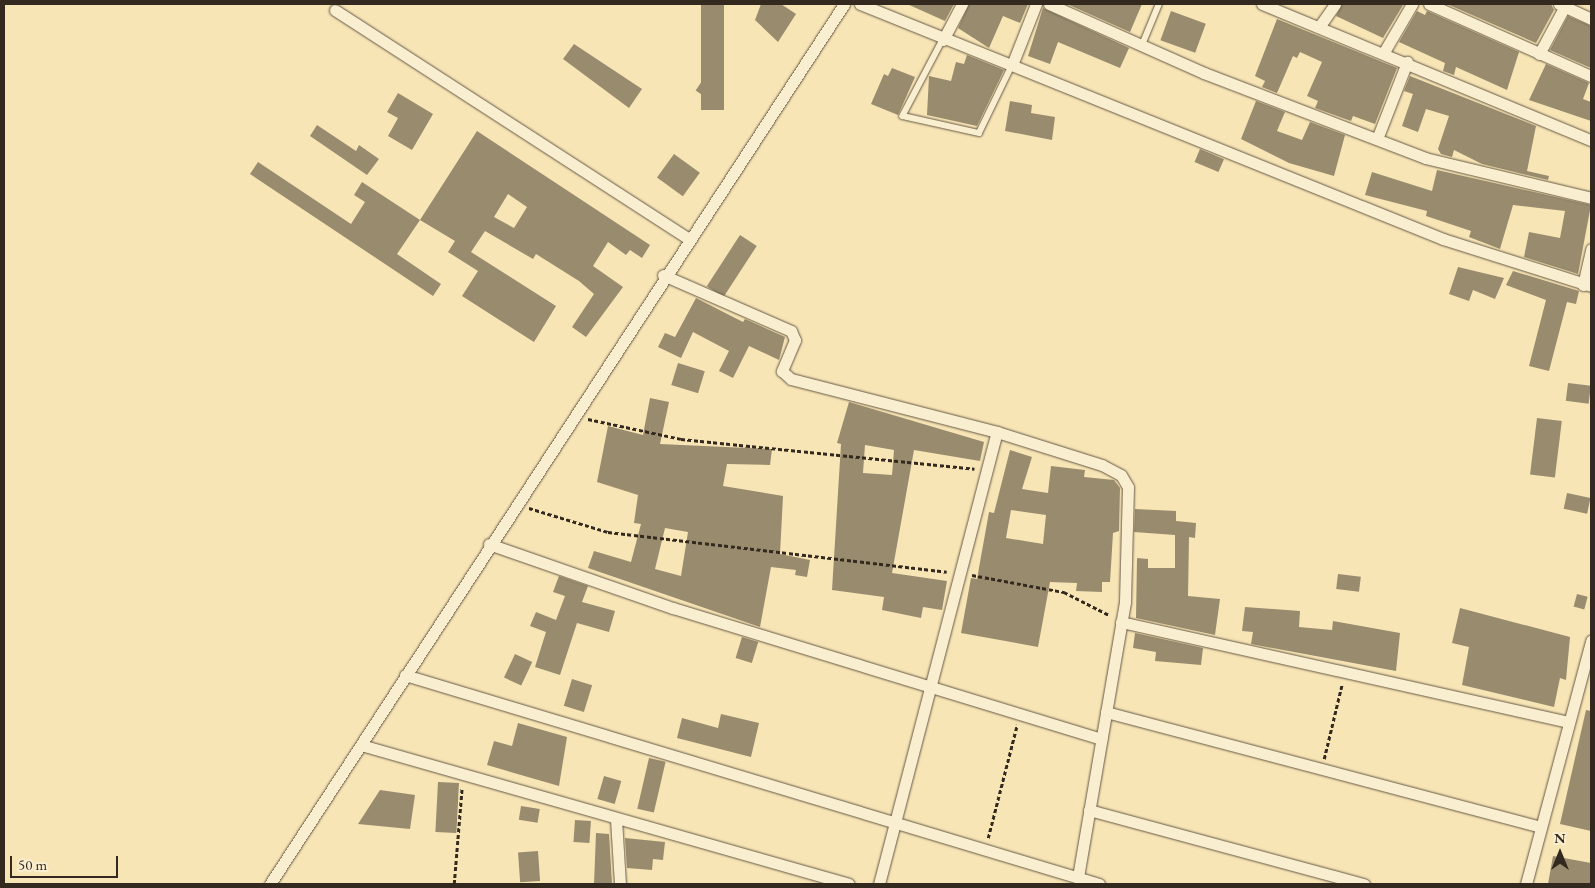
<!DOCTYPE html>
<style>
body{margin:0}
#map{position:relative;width:1595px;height:888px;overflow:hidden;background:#f8e5b6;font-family:"EB Garamond",serif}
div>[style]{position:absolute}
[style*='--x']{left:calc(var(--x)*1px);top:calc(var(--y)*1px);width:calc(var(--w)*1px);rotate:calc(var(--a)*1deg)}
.building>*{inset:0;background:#998b6d;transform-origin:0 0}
.path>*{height:2.5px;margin-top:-1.25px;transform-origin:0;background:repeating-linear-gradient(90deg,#33291e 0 4px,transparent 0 6.5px)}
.roads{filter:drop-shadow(0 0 1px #645844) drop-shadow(0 0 1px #645844)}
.lane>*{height:5.5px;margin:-2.75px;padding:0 2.75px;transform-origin:2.75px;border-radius:2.75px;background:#faeed0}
.street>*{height:11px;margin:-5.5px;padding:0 5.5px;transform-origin:5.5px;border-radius:5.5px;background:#faeed0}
span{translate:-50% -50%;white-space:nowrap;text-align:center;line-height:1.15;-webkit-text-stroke:4.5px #faeed0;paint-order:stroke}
.frame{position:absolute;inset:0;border:5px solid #33291e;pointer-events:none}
.north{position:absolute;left:1535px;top:828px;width:50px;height:50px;-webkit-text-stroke:4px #faeed0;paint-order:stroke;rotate:0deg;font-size:14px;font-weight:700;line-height:20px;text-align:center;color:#33291e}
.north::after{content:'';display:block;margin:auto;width:18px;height:22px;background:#33291e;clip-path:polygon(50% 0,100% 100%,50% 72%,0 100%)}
.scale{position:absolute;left:10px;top:856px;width:108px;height:22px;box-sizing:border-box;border:2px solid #33291e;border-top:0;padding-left:6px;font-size:15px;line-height:18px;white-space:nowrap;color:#33291e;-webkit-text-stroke:4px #faeed0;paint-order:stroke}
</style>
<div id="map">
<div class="building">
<div style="left:701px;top:4px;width:23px;height:106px"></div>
<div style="clip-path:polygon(761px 4px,781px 4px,796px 14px,778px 42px,755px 20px)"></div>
<div style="clip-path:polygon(907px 4px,954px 4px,945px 21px)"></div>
<div style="clip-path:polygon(969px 4px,1028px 4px,1020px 23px,1003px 16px,989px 48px,958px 28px)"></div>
<div style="clip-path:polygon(1067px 4px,1142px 4px,1130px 32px)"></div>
<div style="clip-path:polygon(1342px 4px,1400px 4px,1403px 5px,1383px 38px,1336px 16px)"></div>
<div style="clip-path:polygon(1447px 4px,1551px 4px,1554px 10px,1536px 43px)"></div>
<div style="clip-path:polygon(1043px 8px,1129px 48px,1120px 68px,1058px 42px,1050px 64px,1028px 56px)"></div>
<div style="left:1171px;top:11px;width:37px;height:31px;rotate:20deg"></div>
<div style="clip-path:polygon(1417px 11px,1425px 15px,1427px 11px,1519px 52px,1507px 90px,1456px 67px,1454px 75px,1443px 71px,1445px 63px,1399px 42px)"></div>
<div style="clip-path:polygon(1568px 16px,1591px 26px,1591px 68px,1550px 50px)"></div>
<div style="clip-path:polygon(1277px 19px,1397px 68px,1375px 124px,1353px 116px,1351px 121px,1315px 108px,1318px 101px,1307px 96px,1322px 62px,1300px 52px,1297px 58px,1293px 56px,1277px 93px,1262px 87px,1265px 81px,1255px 76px)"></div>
<div style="clip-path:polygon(574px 44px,642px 89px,629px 108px,563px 59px)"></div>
<div style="clip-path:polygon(967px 55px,1004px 70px,977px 126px,927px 115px,929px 76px,951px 81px,956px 62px,964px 64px)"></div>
<div style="clip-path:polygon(1546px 64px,1589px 83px,1583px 99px,1591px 102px,1591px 121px,1529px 100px)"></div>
<div style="clip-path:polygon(892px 68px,915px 77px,898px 115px,871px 104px,884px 74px,888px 76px)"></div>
<div style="clip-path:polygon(1410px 76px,1536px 126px,1527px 171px,1549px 176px,1548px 180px,1482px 164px,1454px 150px,1452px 157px,1441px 154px,1438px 149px,1449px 116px,1426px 109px,1418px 132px,1402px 126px,1413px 94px,1404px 91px)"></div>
<div style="left:704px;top:78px;width:23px;height:15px;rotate:34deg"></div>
<div style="clip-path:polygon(398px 93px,433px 114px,412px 150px,388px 136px,398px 118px,387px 112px)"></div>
<div style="clip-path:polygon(1010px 101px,1032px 105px,1031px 113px,1055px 117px,1052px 140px,1005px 131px)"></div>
<div style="clip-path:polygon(1256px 101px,1285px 112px,1277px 131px,1302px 140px,1310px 122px,1345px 135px,1334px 176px,1289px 163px,1241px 139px)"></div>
<div style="clip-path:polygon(317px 125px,356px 151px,359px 145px,379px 159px,367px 175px,310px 136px)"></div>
<div style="clip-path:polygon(evenodd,477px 131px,650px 245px,642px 258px,630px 250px,626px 255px,608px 242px,593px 266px,623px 287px,586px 337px,572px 327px,594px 294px,579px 281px,536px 254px,533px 259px,485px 231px,471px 252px,556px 306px,534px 342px,462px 296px,478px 271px,448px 252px,455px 241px,420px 220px,477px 131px,508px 194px,527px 207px,514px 228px,494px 217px,508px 194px)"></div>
<div style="left:1200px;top:149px;width:26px;height:14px;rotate:23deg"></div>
<div style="left:674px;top:154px;width:32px;height:29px;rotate:36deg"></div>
<div style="clip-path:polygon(258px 162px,351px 224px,365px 202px,354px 195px,362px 182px,420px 220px,397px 254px,441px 284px,433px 296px,250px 174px)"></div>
<div style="clip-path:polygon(1437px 170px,1591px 205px,1578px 274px,1524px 257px,1529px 232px,1560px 238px,1565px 211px,1513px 205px,1500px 249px,1469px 237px,1471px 231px,1426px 216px,1427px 211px,1365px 195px,1372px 172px,1432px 191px)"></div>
<div style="left:740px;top:235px;width:20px;height:61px;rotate:33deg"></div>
<div style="clip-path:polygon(1458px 267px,1504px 278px,1495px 299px,1473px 290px,1469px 301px,1449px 294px)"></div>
<div style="clip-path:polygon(1513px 271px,1579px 291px,1576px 304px,1567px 302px,1549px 371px,1529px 366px,1546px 300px,1506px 285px)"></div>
<div style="clip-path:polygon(696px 298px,743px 322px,745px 319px,785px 337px,779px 360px,749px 346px,733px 378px,719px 371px,729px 351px,693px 332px,681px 358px,658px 347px,665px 333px,675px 337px)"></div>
<div style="left:678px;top:363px;width:28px;height:23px;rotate:17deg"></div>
<div style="left:1568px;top:383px;width:23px;height:18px;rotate:7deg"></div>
<div style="clip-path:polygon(evenodd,650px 398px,669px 402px,660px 444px,772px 449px,770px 465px,727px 464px,723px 486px,783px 496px,780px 554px,810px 560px,807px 577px,795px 575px,796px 570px,771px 567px,760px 627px,588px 568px,594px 551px,631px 562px,641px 524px,634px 523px,638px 495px,597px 482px,608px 426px,643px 435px,650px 398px,665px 528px,688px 532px,681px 576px,655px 569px,665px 528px)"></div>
<div style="clip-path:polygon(evenodd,849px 402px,984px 442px,980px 461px,914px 450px,892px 573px,947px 581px,942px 610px,923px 607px,921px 618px,882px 610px,884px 597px,832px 590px,841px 444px,837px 443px,849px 402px,865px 445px,894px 450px,892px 475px,863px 473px,865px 445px)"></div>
<div style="left:1537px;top:418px;width:25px;height:57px;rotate:7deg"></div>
<div style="clip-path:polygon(evenodd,1010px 450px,1032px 457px,1022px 489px,1048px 493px,1051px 466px,1085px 470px,1084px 477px,1114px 480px,1120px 488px,1119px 531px,1113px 533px,1110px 582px,1102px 582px,1102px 592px,1076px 591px,1077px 583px,1050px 582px,1038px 647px,961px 633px,971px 578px,977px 579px,989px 512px,994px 513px,1010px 450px,1011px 510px,1046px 515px,1043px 544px,1006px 538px,1011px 510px)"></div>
<div style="left:1567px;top:493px;width:24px;height:16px;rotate:12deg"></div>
<div style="clip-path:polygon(1135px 509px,1176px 511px,1176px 521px,1196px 523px,1195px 538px,1189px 537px,1188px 596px,1220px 599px,1215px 635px,1136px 618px,1137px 558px,1148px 559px,1148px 568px,1175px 568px,1175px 535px,1134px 532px)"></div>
<div style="left:1338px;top:574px;width:23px;height:15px;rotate:7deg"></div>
<div style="clip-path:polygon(559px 576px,588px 586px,582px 602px,615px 611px,609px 632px,577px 623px,560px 675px,535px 667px,546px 632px,530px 626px,536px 612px,556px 620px,565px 596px,553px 592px)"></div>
<div style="left:1577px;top:594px;width:11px;height:13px;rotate:15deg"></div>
<div style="clip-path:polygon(1245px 607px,1300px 611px,1299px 627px,1332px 630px,1333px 621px,1400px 633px,1396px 671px,1251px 644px,1253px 632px,1242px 631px)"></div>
<div style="clip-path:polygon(1460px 608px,1570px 637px,1566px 680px,1560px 678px,1554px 707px,1462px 685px,1469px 647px,1452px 643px)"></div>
<div style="clip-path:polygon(1135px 633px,1203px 648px,1201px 665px,1155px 661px,1156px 652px,1133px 648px)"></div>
<div style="left:742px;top:637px;width:17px;height:22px;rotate:17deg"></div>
<div style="left:515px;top:654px;width:19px;height:26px;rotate:25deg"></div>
<div style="left:572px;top:679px;width:21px;height:28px;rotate:17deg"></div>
<div style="clip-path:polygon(1586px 710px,1591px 711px,1591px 831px,1560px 824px)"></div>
<div style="clip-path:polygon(721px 714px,759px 723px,751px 757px,677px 738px,682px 718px,718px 728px)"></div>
<div style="clip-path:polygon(518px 723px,567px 737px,559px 786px,487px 765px,494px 741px,512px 746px)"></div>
<div style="left:649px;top:758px;width:17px;height:52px;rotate:13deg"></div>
<div style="left:604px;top:776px;width:18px;height:24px;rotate:16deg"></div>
<div style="left:438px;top:782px;width:21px;height:50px;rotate:3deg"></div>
<div style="clip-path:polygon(380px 790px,415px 795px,410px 829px,358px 824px)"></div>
<div style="left:521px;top:806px;width:19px;height:14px;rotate:9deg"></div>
<div style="left:575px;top:820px;width:16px;height:22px;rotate:4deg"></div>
<div style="clip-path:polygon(596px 833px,609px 834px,612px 884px,594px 884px)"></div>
<div style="clip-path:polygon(625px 838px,665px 842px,663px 860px,653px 859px,652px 870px,627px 868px)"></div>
<div style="left:538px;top:851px;width:30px;height:20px;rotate:86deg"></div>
<div style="clip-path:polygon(1553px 856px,1591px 863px,1591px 884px,1548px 884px)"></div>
</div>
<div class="path">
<div style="--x:588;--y:419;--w:95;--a:12.1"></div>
<div style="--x:681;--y:439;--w:295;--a:5.8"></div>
<div style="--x:529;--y:508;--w:83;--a:16.9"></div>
<div style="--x:608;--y:532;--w:341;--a:6.7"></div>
<div style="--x:972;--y:575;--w:94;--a:10.5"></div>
<div style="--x:1064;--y:592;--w:51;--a:27.1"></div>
<div style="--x:1324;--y:759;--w:77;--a:-76.5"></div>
<div style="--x:988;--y:838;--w:117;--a:-75.6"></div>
<div style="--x:454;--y:884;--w:97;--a:-85.3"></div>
</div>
<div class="roads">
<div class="lane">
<div style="--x:943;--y:40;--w:86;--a:117.8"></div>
<div style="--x:903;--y:116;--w:78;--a:12.6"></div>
<div style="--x:979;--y:133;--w:76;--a:-64.1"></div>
<div style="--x:1142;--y:45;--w:44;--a:-67.5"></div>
</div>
<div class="street">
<div style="--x:860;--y:4;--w:629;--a:21.95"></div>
<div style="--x:1443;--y:239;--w:155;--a:17.6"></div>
<div style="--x:1049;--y:4;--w:170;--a:24"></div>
<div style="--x:1204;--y:73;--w:237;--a:21"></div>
<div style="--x:1425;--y:158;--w:171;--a:13.5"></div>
<div style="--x:1262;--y:4;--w:356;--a:22.5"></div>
<div style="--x:1429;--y:4;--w:177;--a:24"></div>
<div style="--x:1559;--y:4;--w:35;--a:25"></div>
<div style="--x:335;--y:10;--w:420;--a:32.9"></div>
<div style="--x:1319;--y:27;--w:28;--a:-55"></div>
<div style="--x:943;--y:40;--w:41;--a:-62.2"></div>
<div style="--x:1384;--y:52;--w:56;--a:-59.7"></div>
<div style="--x:1539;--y:54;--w:57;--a:-61.6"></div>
<div style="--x:1012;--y:65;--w:66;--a:-68.5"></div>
<div style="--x:1377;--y:139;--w:83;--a:-68.7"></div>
<div style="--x:663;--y:275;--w:140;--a:23.6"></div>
<div style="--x:791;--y:331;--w:10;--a:66"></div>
<div style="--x:795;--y:340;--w:34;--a:113"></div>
<div style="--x:782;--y:371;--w:12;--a:42"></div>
<div style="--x:791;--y:379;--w:213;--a:14.4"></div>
<div style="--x:997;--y:432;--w:110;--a:17.4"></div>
<div style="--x:1102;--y:465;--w:21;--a:28"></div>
<div style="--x:1121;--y:475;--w:14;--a:60"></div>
<div style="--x:1128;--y:487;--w:115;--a:91.5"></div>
<div style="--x:1125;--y:602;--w:280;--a:99.7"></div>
<div style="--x:1583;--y:285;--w:37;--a:-77"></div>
<div style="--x:489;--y:544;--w:195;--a:19.2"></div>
<div style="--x:673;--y:608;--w:448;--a:17"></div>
<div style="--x:1121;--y:622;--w:457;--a:12.6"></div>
<div style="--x:405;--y:675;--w:725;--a:16.76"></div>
<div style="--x:1106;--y:712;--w:450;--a:14.8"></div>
<div style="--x:361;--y:745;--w:507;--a:15.9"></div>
<div style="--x:1089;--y:810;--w:285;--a:15.1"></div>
<div style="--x:616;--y:819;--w:65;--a:86.5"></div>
<div style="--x:270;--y:884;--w:1051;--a:-56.88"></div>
<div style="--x:879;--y:884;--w:467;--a:-75.4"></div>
<div style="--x:1526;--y:884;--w:252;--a:-75"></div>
</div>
</div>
<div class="frame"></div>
<div class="north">N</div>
<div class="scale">50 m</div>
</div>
